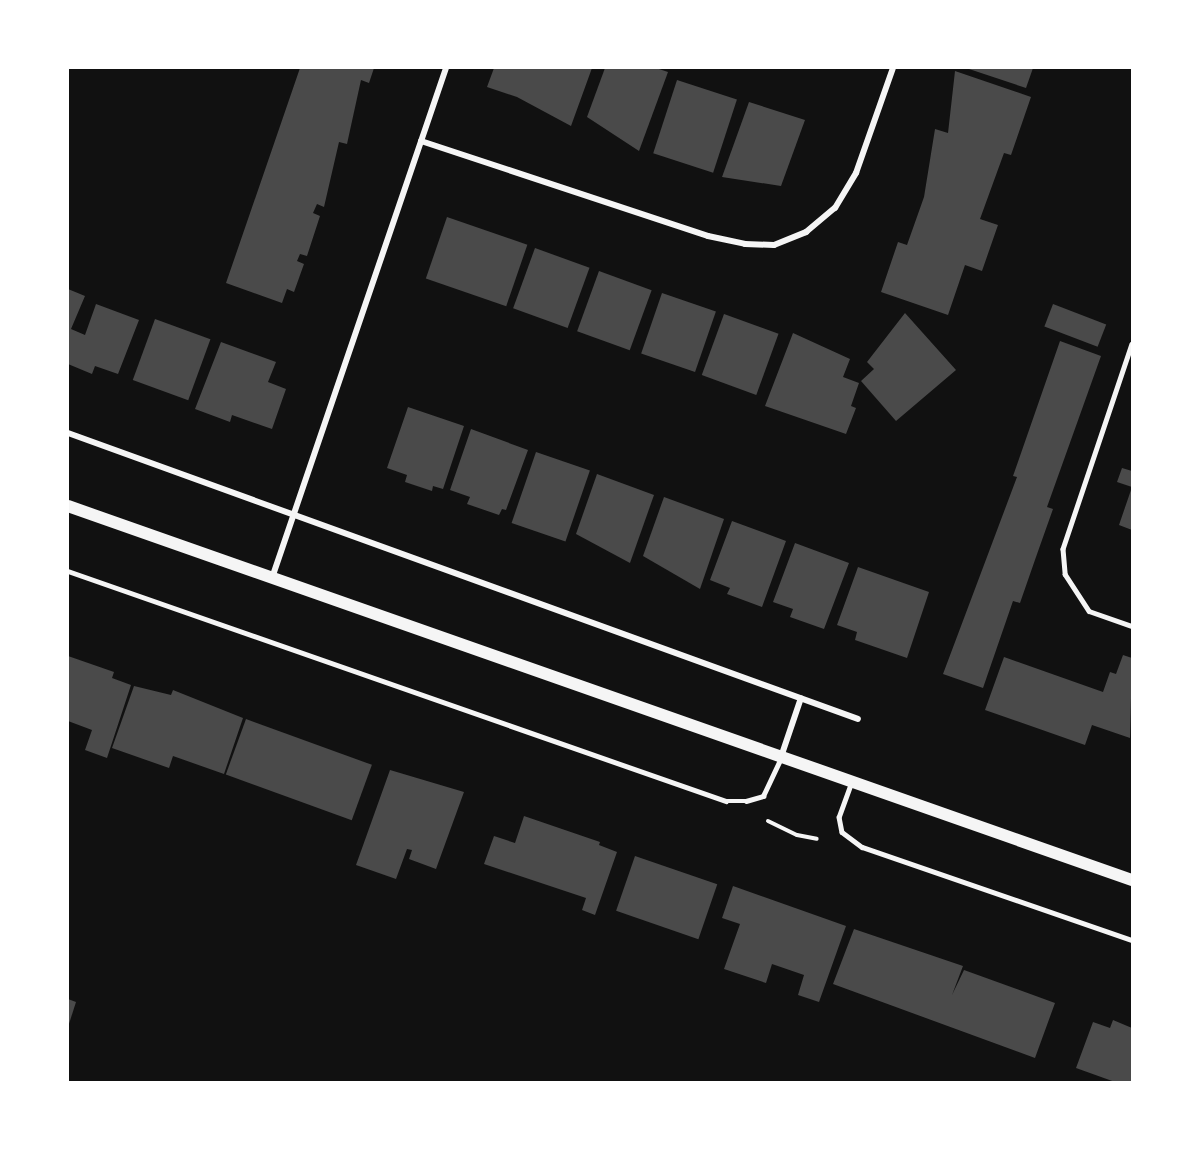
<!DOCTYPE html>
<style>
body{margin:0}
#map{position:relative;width:1200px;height:1150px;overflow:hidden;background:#111;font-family:"Open Sans",sans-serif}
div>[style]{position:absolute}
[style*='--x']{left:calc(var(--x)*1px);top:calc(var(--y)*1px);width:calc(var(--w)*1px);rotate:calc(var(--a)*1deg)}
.building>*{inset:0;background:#4a4a4a;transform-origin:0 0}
.path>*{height:4px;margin:-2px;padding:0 2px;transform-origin:2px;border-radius:2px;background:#f5f5f5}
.service>*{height:4.5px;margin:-2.25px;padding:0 2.25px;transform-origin:2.25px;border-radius:2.25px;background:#f5f5f5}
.minor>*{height:6px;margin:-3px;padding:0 3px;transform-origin:3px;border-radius:3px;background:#f5f5f5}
.secondary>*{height:12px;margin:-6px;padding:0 6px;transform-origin:6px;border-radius:6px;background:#f5f5f5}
span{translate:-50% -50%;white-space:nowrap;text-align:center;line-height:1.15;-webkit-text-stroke:5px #fff;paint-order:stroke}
.frame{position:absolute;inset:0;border:69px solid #fff;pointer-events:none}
</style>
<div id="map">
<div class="building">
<div style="clip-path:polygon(300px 68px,374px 68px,369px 83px,361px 80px,347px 144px,339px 142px,324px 207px,317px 204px,313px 213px,320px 216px,307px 256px,300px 254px,297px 261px,304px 264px,294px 292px,287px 289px,282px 303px,226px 283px)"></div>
<div style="clip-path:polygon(494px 68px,592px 68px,571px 126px,517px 97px,487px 87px)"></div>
<div style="clip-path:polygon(605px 68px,656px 68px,668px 72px,639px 151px,587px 117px)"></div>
<div style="clip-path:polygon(966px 68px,1033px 68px,1026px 88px)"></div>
<div style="clip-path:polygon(955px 71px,1031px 97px,1011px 155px,1004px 153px,980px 219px,998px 225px,982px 271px,965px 265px,948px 315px,881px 292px,898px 242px,907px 245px,924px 197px,935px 129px,948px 133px)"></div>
<div style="left:677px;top:80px;width:63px;height:77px;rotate:18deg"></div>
<div style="clip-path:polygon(749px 102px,805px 120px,781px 186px,722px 177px)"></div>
<div style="left:447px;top:217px;width:85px;height:65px;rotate:19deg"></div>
<div style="left:535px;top:248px;width:58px;height:64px;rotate:20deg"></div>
<div style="left:599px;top:271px;width:56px;height:64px;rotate:20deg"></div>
<div style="clip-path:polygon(68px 289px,85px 296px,71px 329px,85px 335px,96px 304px,139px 320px,118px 374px,95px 366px,92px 374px,68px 364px)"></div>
<div style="left:662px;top:293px;width:57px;height:64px;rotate:19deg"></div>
<div style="left:1053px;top:304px;width:57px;height:24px;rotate:21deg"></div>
<div style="clip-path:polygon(905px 313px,956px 370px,896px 421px,861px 381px,874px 369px,867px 362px)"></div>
<div style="left:724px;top:314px;width:58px;height:65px;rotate:20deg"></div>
<div style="left:155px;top:319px;width:59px;height:65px;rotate:20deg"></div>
<div style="clip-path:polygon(793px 333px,850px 359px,843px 377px,859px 383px,851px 406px,856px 408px,846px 434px,765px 406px)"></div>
<div style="clip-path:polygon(1060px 341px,1101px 356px,1047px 507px,1053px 509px,1036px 557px,1020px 603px,1013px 601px,983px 688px,943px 674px,1017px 477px,1013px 476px)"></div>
<div style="clip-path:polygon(221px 342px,276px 362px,268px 382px,286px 389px,272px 429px,232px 415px,230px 422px,195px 409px)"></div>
<div style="clip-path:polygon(408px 407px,464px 426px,443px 489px,433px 486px,432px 491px,405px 482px,407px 475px,387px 468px)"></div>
<div style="clip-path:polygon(471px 429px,528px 450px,506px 510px,502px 509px,499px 515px,467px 504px,470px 497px,450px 490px)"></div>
<div style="left:536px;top:452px;width:57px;height:75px;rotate:19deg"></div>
<div style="clip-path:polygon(1122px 468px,1132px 471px,1132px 530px,1119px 525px,1132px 487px,1117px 482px)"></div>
<div style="clip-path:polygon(597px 474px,654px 495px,630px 563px,576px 534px)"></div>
<div style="clip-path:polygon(664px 497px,724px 519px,700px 589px,643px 556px)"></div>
<div style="clip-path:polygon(732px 521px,786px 541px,762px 607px,727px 594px,730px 588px,710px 580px)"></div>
<div style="clip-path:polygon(795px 543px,849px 563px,824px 629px,790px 617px,793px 609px,773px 602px)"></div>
<div style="clip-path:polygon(858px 567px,929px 592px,907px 658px,855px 640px,857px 632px,837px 625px)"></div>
<div style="clip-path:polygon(1123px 655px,1132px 658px,1130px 738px,1092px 725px,1085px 745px,985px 710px,1004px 657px,1103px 692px,1110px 672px,1116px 674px)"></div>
<div style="clip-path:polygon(68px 656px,114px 672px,112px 678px,131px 685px,107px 758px,85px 750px,92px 730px,68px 721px)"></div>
<div style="clip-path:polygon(134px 686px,171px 695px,173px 690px,243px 718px,224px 774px,173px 756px,169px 768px,112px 748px)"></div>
<div style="left:246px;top:719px;width:134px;height:59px;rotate:20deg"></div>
<div style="clip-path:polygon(390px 770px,464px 792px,436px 869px,409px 859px,412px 850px,407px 849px,396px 879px,356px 865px)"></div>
<div style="clip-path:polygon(524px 816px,600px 842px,599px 845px,617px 852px,595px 915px,582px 910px,586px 898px,484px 864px,494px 836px,515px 843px)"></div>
<div style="left:635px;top:856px;width:87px;height:58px;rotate:19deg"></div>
<div style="clip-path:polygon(733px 886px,846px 926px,819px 1002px,798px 995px,804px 975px,772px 964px,766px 983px,724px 969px,740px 924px,722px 918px)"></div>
<div style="clip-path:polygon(854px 929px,963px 966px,952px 995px,964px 970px,1055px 1003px,1035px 1058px,833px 984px)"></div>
<div style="clip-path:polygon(68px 999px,76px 1002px,68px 1027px)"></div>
<div style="clip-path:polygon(1113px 1020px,1132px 1028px,1132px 1082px,1115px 1082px,1076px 1068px,1093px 1022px,1110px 1028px)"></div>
</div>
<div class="path">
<div style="--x:768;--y:821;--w:32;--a:26"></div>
<div style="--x:797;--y:835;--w:20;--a:11"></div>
</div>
<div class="service">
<div style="--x:1132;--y:344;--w:216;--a:108.6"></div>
<div style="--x:1063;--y:549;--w:25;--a:85"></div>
<div style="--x:1065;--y:574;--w:44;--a:57"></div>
<div style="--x:1089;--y:611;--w:46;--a:19.2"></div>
<div style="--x:68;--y:571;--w:697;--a:19.27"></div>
<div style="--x:726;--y:801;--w:20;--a:0"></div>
<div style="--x:746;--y:801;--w:18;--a:-16"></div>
<div style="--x:763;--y:796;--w:42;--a:-64.7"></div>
<div style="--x:852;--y:782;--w:37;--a:110"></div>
<div style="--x:839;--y:817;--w:15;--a:79"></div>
<div style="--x:842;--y:832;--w:25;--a:37"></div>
<div style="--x:862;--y:847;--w:286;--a:19"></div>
</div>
<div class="minor">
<div style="--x:421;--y:141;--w:302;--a:18.3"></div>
<div style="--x:708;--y:236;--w:38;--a:12"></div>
<div style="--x:745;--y:244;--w:29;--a:2"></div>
<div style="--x:774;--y:245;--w:35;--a:-22"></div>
<div style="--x:806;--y:232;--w:38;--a:-40"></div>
<div style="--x:835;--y:208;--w:41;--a:-59"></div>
<div style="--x:856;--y:173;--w:111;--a:-70.6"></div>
<div style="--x:68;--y:433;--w:840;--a:19.9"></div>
<div style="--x:272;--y:578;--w:539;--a:-71.16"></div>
<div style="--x:781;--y:757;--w:62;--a:-71.3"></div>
</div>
<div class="secondary">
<div style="--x:68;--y:506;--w:1128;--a:19.37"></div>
</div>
<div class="frame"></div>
</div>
